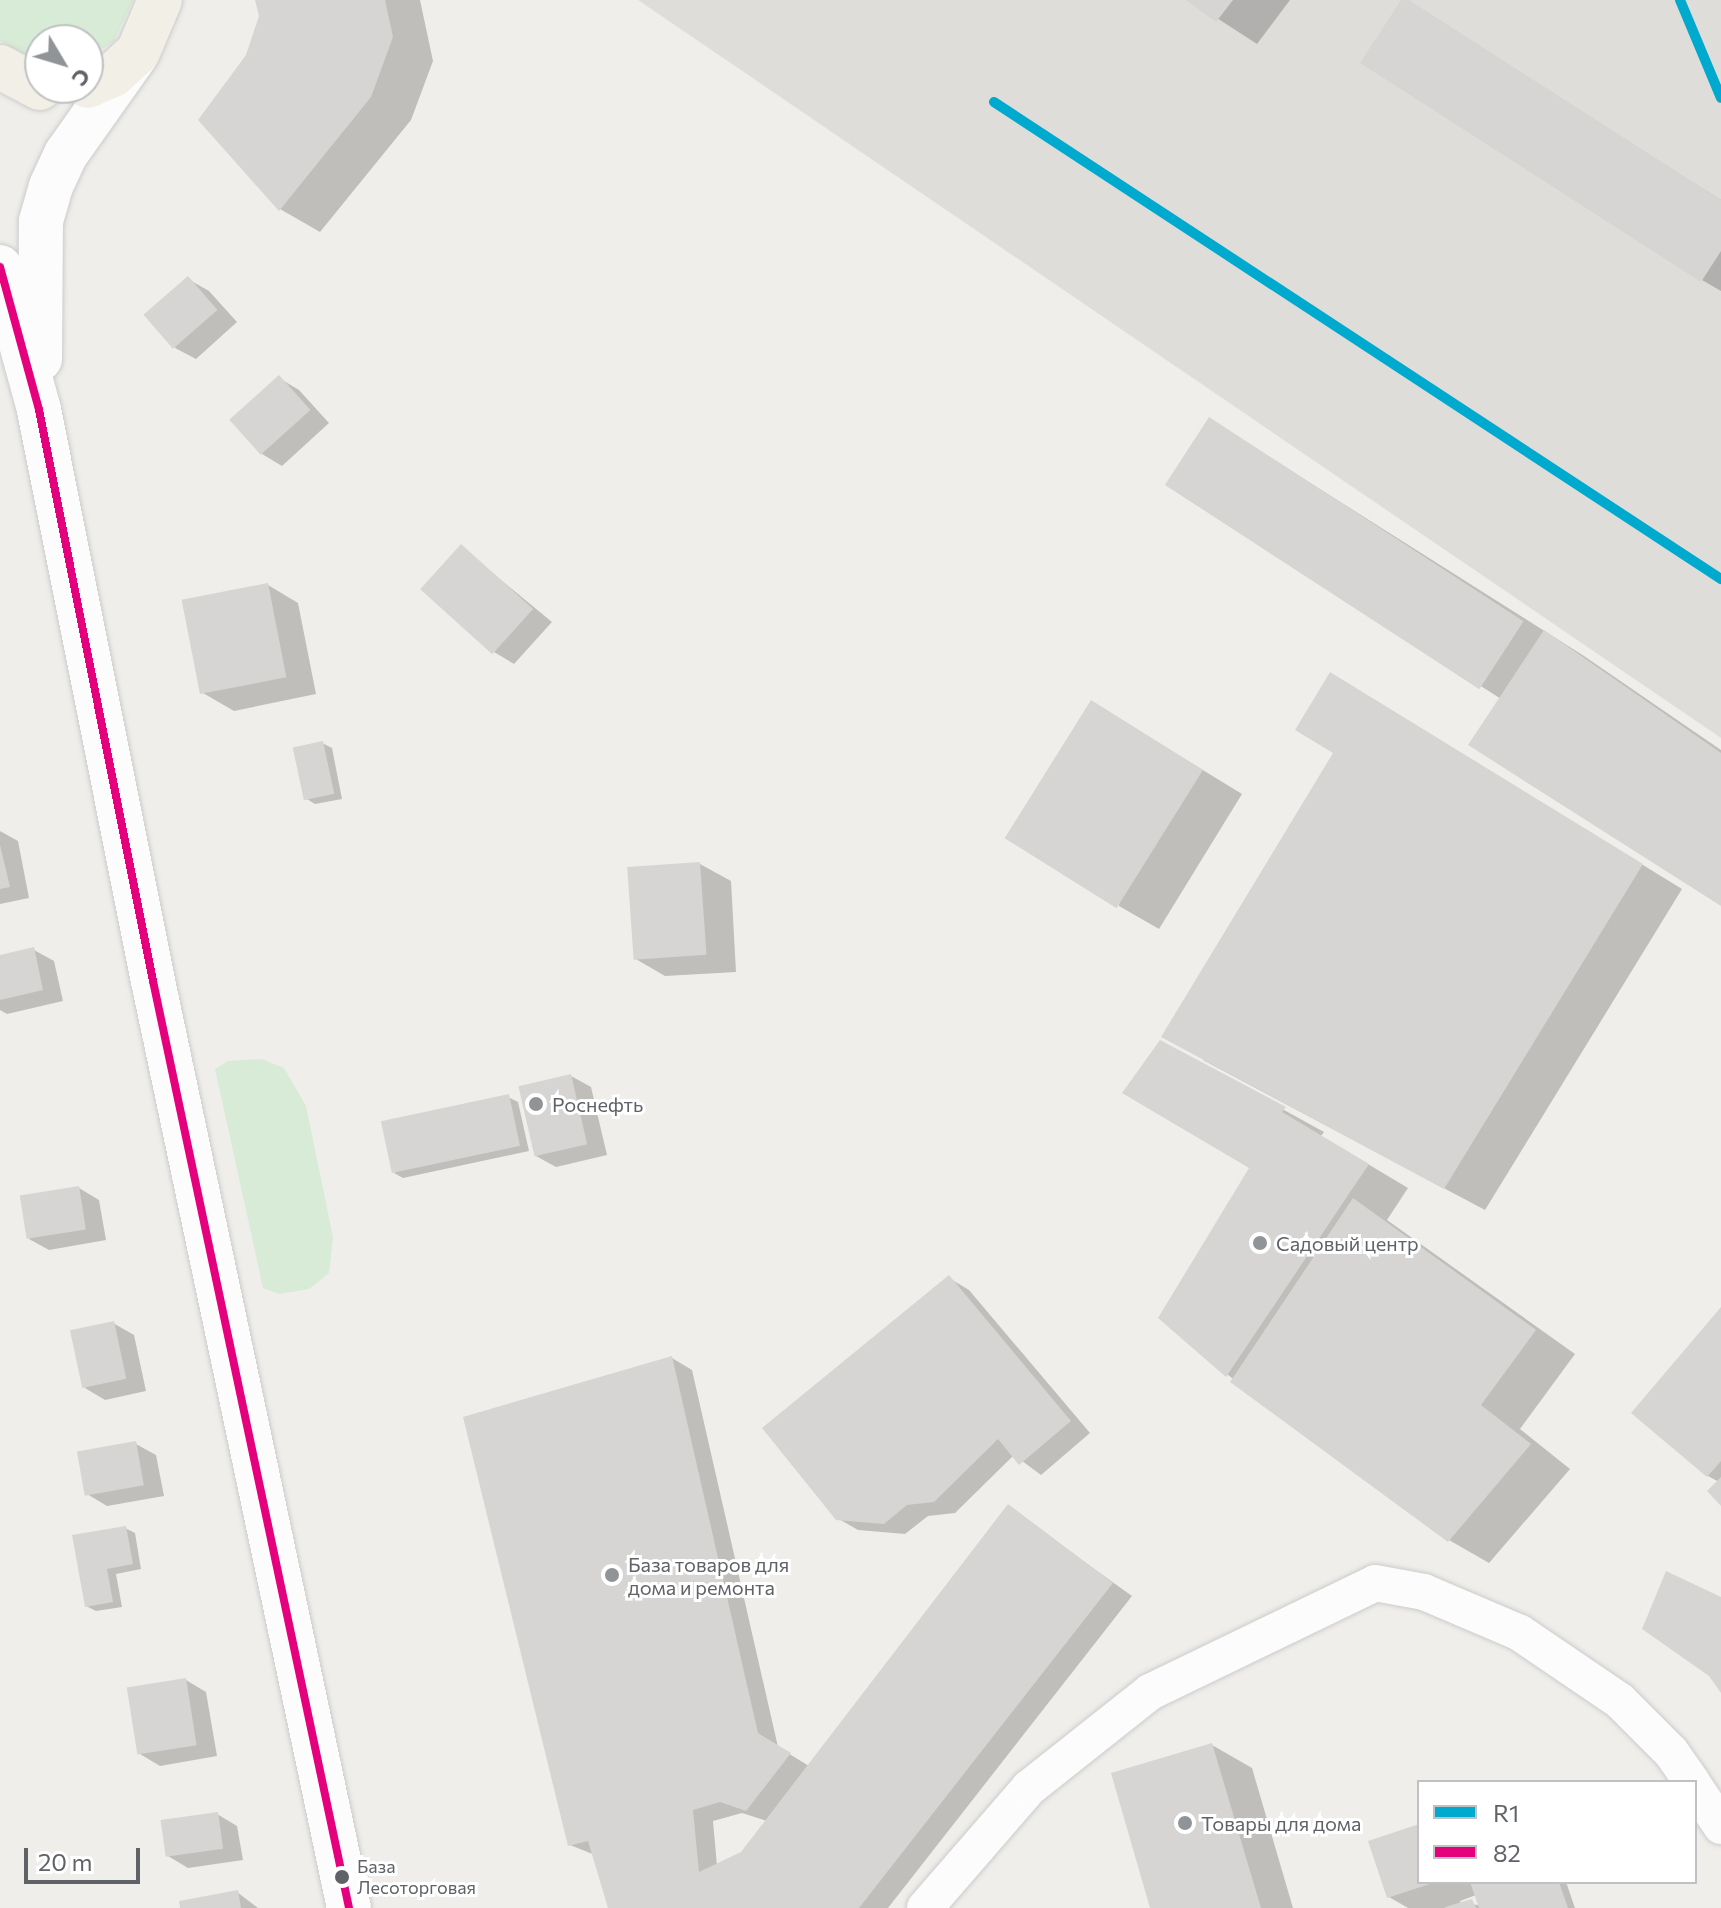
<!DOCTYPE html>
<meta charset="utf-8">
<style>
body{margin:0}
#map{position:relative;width:1721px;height:1908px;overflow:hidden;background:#efeeea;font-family:Commissioner,sans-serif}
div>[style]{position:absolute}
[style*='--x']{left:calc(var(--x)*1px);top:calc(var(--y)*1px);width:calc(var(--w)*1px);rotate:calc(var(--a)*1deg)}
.industrial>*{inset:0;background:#dfddda}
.green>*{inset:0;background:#d8ebd6}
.shadow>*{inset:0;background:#0003}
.building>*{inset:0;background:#d6d5d3;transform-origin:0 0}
.roads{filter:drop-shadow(0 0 2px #cbcccc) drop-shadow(0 0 2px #cbcccc)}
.minor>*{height:36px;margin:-18px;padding:0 18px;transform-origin:18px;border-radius:18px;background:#fdfcfc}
.secondary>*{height:44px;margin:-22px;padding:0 22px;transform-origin:22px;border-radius:22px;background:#fdfcfc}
.trunk>*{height:44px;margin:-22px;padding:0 22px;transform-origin:22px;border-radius:22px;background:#f2f0e6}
.bus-1>*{height:8px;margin:-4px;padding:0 4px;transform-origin:4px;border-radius:4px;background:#e5007d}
.rail-1>*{height:10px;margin:-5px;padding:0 5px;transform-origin:5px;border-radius:5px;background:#00a9ce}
.dots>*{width:22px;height:22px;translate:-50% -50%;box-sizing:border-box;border:4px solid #fff;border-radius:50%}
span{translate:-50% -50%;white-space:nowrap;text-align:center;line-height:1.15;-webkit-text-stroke:6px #fff;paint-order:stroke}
.bus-label{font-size:18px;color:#5f6368}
.left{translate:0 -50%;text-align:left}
.poi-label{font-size:20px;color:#5f6368}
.legend{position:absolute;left:1417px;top:1780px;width:280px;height:104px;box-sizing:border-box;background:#fff;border:2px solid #bfc1c3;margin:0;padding:10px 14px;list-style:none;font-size:24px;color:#5f6368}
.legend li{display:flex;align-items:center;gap:16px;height:40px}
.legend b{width:40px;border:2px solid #bfc1c3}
.north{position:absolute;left:24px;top:24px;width:80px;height:80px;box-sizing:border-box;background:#fff;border:2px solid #bfc1c3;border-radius:50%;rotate:128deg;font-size:22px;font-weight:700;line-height:32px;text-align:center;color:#5f6368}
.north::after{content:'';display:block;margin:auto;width:28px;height:36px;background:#919496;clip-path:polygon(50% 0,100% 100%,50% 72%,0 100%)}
.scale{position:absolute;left:24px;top:1848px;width:116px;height:36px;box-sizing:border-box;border:4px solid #5f6368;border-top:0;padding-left:10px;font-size:24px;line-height:28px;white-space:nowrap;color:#5f6368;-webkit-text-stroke:6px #fff;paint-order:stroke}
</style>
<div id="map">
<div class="industrial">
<div style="clip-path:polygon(638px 0,1721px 0,1721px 738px)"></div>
</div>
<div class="green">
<div style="clip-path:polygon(0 0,133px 0,114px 41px,88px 58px,88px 40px,40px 40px,40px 63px,0 41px)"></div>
<div style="clip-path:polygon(262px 1059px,284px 1068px,306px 1106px,333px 1237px,329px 1273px,309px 1289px,279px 1294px,263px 1288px,215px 1069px,228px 1061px)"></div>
</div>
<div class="shadow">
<div style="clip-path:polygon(257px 0,420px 0,433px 61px,411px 120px,320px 232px,280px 209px,248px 56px,261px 16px)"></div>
<div style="clip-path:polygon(1189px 0,1290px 0,1257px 44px)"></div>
<div style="clip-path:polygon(1403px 0,1721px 200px,1721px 291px,1702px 280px)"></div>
<div style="clip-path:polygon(188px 279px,209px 291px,237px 322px,196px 359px,175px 348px)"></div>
<div style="clip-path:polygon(279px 378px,299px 390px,329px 423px,282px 466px,262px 454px)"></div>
<div style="clip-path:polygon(1209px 419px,1584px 656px,1721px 750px,1721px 903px,1501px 699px,1167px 484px)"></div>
<div style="clip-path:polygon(461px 547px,552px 622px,514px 664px,494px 652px)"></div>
<div style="clip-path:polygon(268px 585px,298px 603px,316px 694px,234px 711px,203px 693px)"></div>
<div style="clip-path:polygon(1371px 698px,1682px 889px,1485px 1210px,1203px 1060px)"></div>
<div style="clip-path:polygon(1131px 726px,1242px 794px,1159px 929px,1119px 906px)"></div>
<div style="clip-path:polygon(322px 743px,332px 748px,342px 799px,315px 804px,305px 798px)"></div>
<div style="clip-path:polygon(0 831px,18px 841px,29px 898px,0 904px)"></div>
<div style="clip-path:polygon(700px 864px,731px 881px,736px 972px,665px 976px,634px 958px)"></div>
<div style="clip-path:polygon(34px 950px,54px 961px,63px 1001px,7px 1014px,0 1010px,0 957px)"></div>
<div style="clip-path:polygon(1160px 1042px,1324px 1132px,1321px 1136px,1408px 1188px,1387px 1220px,1575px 1354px,1520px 1429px,1570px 1469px,1489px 1563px,1449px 1540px,1228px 1375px,1161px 1318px,1252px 1167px)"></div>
<div style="clip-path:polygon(571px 1076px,591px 1087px,607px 1155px,556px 1167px,536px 1156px)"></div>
<div style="clip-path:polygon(508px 1097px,518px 1102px,529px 1151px,403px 1178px,394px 1173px)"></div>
<div style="clip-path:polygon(79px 1188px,99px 1200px,106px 1240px,49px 1250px,29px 1239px)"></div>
<div style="clip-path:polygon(949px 1278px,969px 1290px,1090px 1433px,1041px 1475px,1014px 1455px,955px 1513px,928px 1516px,905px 1534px,858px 1530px,837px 1518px)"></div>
<div style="clip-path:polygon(1721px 1310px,1721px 1503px,1719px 1482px,1708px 1476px)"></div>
<div style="clip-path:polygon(113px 1323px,134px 1335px,146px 1391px,105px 1400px,85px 1388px)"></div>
<div style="clip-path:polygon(evenodd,672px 1358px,692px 1370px,778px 1747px,809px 1766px,1008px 1507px,1132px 1596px,888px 1908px,611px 1908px,595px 1855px,570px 1845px,672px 1358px,742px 1813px,767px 1821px,742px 1854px,717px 1866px,713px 1821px,742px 1813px)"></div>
<div style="clip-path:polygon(136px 1444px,156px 1455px,164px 1496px,107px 1506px,87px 1494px)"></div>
<div style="clip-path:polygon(125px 1528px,135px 1533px,141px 1569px,116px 1574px,122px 1607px,96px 1611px,86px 1606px)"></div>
<div style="clip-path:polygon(186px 1680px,206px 1692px,217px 1756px,160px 1766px,140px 1754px)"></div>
<div style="clip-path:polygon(1212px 1745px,1252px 1768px,1293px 1908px,1152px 1908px)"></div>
<div style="clip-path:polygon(217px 1814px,237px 1826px,243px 1860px,188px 1868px,168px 1856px)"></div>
<div style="clip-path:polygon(evenodd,1419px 1826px,1419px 1882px,1566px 1882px,1575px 1908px,1408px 1908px,1389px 1897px,1419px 1826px,1476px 1895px,1480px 1905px,1461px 1904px,1460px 1901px,1476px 1895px)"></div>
<div style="clip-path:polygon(237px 1892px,258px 1908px,182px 1908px)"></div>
</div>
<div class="building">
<div style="clip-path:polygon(255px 0,385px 0,393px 37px,371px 97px,279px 211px,198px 120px,246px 55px,259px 16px)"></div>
<div style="clip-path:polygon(1186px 0,1233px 0,1216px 22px)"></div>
<div style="clip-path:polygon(1401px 0,1409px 0,1721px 200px,1721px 251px,1701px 282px,1360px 63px)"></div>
<div style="left:188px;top:276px;width:45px;height:59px;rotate:49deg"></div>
<div style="left:279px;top:375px;width:47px;height:67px;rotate:48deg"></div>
<div style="left:1209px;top:417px;width:375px;height:81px;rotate:33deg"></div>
<div style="left:461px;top:544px;width:97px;height:61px;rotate:42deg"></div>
<div style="left:268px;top:583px;width:96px;height:88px;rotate:79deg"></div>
<div style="clip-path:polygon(1544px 630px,1721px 753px,1721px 906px,1468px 745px)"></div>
<div style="clip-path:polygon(1330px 672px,1643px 864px,1444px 1189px,1161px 1037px,1333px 753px,1295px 730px)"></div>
<div style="left:1091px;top:700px;width:132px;height:163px;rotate:32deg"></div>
<div style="left:323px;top:741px;width:54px;height:31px;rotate:78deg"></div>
<div style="clip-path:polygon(0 845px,10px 887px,0 889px)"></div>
<div style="left:700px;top:862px;width:93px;height:73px;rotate:86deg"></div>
<div style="clip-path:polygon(34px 947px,43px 990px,0 1000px,0 955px)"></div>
<div style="clip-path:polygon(1160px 1040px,1286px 1107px,1282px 1112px,1369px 1164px,1226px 1377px,1158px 1318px,1249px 1168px,1122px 1093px)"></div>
<div style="left:571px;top:1074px;width:72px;height:54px;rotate:77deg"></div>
<div style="left:509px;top:1094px;width:53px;height:131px;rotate:78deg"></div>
<div style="left:79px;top:1186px;width:44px;height:60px;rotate:81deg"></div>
<div style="clip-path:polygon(1353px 1198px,1536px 1330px,1481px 1405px,1531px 1444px,1448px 1542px,1230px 1382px)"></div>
<div style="clip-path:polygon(949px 1275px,1071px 1421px,1019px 1465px,998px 1439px,934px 1502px,907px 1505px,884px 1524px,836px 1520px,762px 1428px)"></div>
<div style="clip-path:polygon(1721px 1307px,1721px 1461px,1707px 1477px,1631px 1413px)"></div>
<div style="left:114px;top:1321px;width:59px;height:45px;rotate:78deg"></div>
<div style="clip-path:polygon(672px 1356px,758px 1733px,791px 1753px,746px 1811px,720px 1802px,693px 1810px,699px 1872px,741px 1852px,1008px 1504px,1113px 1583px,859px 1908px,608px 1908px,588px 1841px,568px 1846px,463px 1417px)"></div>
<div style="left:136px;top:1441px;width:45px;height:60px;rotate:80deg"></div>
<div style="clip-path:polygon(1721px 1477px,1721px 1506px,1707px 1491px)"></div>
<div style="clip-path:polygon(126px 1526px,133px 1564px,107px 1569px,113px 1602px,85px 1607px,72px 1535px)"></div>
<div style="clip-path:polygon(1666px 1571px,1721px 1597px,1721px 1693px,1709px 1676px,1642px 1629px)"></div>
<div style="left:186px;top:1678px;width:68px;height:60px;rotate:81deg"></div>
<div style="clip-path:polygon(1212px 1743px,1261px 1908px,1150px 1908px,1111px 1773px)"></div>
<div style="left:218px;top:1812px;width:37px;height:58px;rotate:82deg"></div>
<div style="clip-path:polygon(1419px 1824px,1419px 1882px,1433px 1883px,1387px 1898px,1368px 1841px)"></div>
<div style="clip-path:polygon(1470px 1882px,1559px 1882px,1568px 1908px,1479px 1908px)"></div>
<div style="clip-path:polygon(238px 1890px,241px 1908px,180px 1908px,179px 1901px)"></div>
<div style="clip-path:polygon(1472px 1899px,1476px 1908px,1445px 1908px,1445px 1907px)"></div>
</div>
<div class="roads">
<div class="minor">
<div style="--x:1695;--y:1787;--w:47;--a:56.3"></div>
<div style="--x:925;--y:1908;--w:159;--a:-49.1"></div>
<div style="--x:1029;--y:1788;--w:154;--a:-38.4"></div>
<div style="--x:1150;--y:1692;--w:250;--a:-25.8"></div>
<div style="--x:1375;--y:1583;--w:50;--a:10.4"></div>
<div style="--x:1424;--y:1592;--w:104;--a:23.1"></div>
<div style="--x:1520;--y:1633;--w:121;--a:34.2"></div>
<div style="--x:1620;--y:1701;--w:72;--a:45"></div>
<div style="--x:1671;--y:1752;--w:37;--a:55"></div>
</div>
<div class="secondary">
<div style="--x:0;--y:267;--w:148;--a:74.7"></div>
<div style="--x:39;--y:410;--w:582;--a:78.71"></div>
<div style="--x:153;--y:981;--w:947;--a:78.06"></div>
<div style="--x:40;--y:359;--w:138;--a:-89.6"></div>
<div style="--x:41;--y:221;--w:36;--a:-74"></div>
<div style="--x:51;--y:186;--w:35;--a:-65"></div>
<div style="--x:66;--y:154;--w:121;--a:-54.7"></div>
</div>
<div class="trunk">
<div style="--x:0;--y:67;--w:45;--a:27.7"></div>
<div style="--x:88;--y:86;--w:27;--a:-24"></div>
<div style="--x:113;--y:75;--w:34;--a:-43"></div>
<div style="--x:138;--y:52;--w:56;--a:-67.1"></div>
</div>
</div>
<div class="bus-1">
<div style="--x:0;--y:267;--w:148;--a:74.7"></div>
<div style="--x:39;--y:410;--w:582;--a:78.71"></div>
<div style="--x:153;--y:981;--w:947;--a:78.06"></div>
</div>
<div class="rail-1">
<div style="--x:1680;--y:0;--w:106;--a:67.3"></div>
<div style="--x:994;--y:102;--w:870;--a:33.27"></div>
</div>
<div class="dots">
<div style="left:536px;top:1104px;background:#919496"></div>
<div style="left:1260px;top:1243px;background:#919496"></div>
<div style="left:612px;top:1575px;background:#919496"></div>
<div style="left:1185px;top:1823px;background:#919496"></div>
<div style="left:342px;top:1877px;background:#5f6368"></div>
</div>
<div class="bus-label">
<span class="left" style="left:357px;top:1877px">База<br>Лесоторговая</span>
</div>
<div class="poi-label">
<span class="left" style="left:552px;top:1104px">Роснефть</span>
<span class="left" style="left:1276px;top:1243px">Садовый центр</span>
<span class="left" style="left:628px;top:1576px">База товаров для<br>дома и ремонта</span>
<span class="left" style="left:1201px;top:1823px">Товары для дома</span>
</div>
<ul class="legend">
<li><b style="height:10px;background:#00a9ce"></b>R1</li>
<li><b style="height:10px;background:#e5007d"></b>82</li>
</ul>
<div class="north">С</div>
<div class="scale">20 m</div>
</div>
